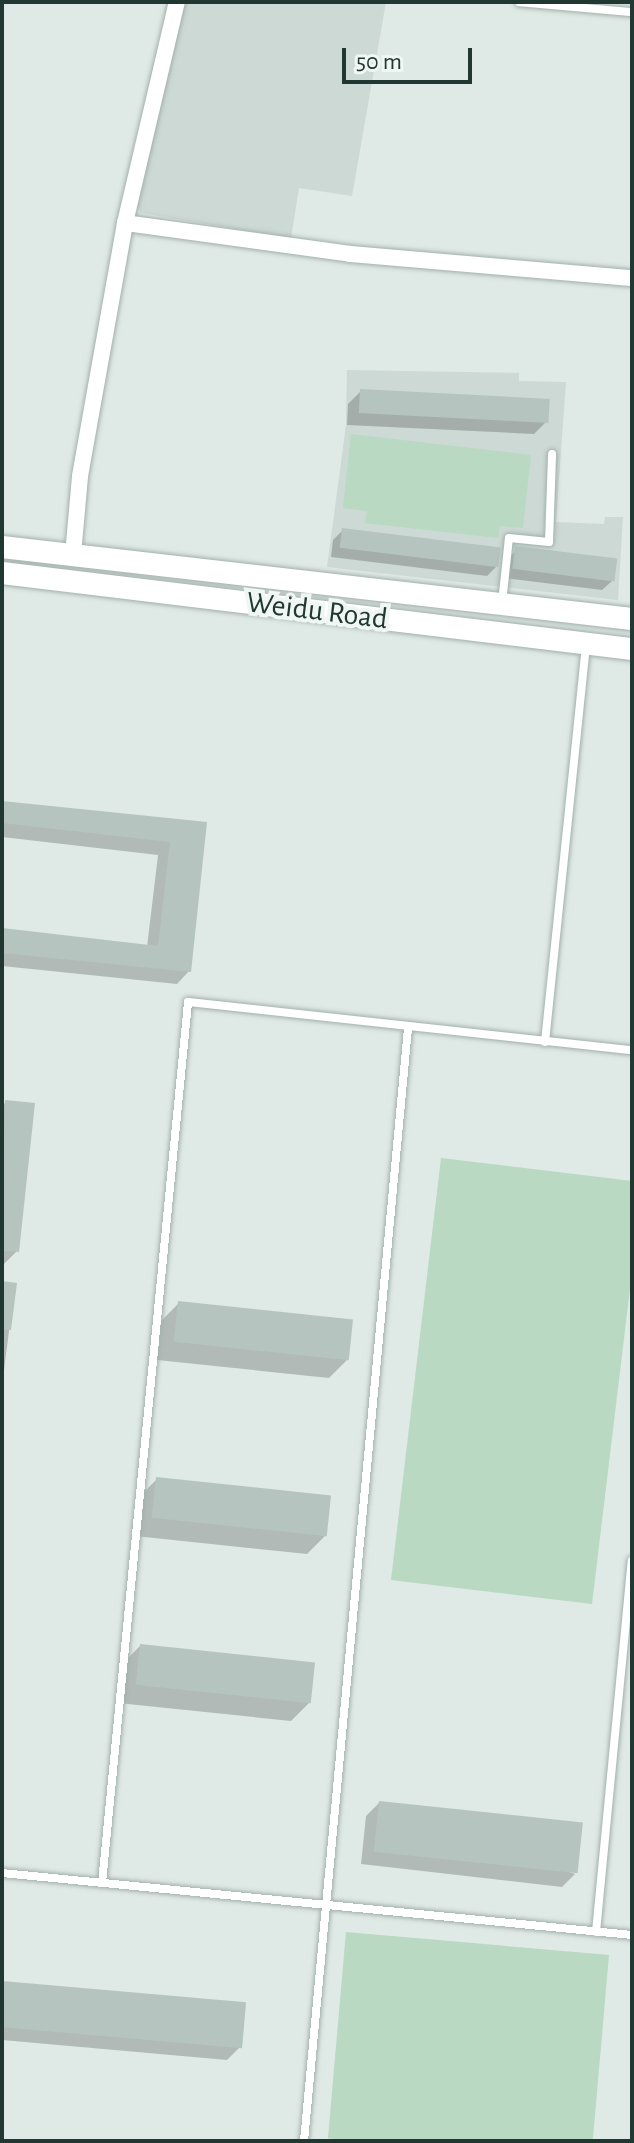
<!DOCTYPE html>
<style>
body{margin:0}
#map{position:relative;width:634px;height:2143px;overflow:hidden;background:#dfe9e5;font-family:"Alegreya Sans",sans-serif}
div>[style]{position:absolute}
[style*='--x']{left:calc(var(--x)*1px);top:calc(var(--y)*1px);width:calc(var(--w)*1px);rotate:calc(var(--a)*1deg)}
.built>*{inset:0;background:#cdd9d4}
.green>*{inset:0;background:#b9d9c2;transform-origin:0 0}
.shadow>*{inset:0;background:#0003}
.building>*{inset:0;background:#b5c4be;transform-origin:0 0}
.roads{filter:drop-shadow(0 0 2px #a2b0ac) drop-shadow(0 0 2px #a2b0ac)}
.lane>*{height:8px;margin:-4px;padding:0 4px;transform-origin:4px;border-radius:4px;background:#fff}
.street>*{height:16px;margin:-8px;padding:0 8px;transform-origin:8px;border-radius:8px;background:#fff}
.secondary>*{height:22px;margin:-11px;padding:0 11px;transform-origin:11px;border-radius:11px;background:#fff}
span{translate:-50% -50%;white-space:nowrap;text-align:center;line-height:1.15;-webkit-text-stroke:8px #eff6f3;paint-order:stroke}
.street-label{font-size:30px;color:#213832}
.frame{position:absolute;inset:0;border:4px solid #213832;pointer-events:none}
.scale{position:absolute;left:342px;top:48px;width:130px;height:36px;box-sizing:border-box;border:4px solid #213832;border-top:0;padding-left:10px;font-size:24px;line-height:28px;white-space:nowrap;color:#213832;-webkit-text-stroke:6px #eff6f3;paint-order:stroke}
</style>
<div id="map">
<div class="built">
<div style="clip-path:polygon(184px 2px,386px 2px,352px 196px,299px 188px,291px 238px,141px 213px,137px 207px)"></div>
<div style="clip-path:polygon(347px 370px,519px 373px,519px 381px,566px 382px,556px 522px,604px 524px,605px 517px,623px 517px,618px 600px,327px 567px,346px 425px)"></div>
</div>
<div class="green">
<div style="clip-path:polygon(351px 434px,531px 455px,523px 528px,500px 526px,498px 538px,365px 523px,367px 511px,343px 508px)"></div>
<div style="clip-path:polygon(441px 1158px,632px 1181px,632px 1272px,592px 1604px,391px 1580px)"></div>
<div style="left:346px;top:1932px;width:264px;height:207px;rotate:5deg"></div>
</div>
<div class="shadow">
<div style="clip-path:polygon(361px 391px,547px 421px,534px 434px,347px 425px,348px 404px)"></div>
<div style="clip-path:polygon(343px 530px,497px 566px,487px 576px,331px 557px,333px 540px)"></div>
<div style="clip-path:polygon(516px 551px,612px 581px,602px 590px,504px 578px,506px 560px)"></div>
<div style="clip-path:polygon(2px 803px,205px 824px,189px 971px,177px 984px,2px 966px,2px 930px,147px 947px,158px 855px,2px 837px)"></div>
<div style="clip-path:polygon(6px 1102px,17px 1251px,4px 1264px,2px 1106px)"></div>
<div style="clip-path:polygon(2px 1283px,15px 1284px,2px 1386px)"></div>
<div style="clip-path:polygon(179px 1303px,347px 1360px,329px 1378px,157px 1360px,161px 1321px)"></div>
<div style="clip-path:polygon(157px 1479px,325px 1536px,307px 1554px,135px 1536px,139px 1497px)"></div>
<div style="clip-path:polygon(140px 1646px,309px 1703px,291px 1721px,118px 1703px,122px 1664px)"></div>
<div style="clip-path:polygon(379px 1803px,575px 1874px,562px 1887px,361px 1864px,366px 1816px)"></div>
<div style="clip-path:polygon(2px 1984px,240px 2047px,227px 2060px,2px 2040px)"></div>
</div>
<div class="building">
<div style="left:360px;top:389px;width:190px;height:24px;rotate:3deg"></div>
<div style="left:342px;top:528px;width:160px;height:20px;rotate:7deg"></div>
<div style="left:515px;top:546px;width:103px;height:23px;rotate:7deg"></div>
<div style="clip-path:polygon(2px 801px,207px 822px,191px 972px,2px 953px,2px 928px,158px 946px,170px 842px,2px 823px)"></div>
<div style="clip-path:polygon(5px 1100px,35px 1103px,19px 1252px,2px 1251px)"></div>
<div style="clip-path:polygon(2px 1281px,17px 1283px,11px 1330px,2px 1329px)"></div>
<div style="left:178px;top:1301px;width:176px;height:41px;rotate:6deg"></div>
<div style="left:156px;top:1477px;width:176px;height:41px;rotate:6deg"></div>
<div style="left:140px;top:1644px;width:176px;height:41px;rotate:6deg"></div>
<div style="left:379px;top:1801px;width:205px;height:51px;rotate:6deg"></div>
<div style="left:2px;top:1981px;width:245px;height:46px;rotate:5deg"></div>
</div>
<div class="roads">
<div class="lane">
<div style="--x:519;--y:2;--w:113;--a:5.1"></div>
<div style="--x:502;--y:603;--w:65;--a:-83.9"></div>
<div style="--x:509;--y:538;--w:40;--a:5.7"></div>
<div style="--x:549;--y:542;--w:88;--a:-88"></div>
<div style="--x:545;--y:1042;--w:399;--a:-84.1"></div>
<div style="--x:2;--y:1873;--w:633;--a:5.62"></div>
<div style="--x:102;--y:1883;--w:885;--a:-84.42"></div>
<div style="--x:188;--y:1002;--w:447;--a:6.2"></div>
<div style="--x:596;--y:1932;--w:373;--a:-84.5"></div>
<div style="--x:304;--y:2141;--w:1118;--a:-84.66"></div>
</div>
<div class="street">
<div style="--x:125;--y:223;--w:227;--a:7.8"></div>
<div style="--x:350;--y:254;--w:283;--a:4.9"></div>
<div style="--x:73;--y:555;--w:79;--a:-84.9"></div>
<div style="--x:80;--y:476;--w:257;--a:-79.9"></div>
<div style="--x:125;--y:223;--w:227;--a:-76.8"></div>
</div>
<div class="secondary">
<div style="--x:2;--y:547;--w:634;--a:6.52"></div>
<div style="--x:2;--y:573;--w:635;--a:6.88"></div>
</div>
</div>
<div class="street-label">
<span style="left:317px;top:611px;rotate:7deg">Weidu Road</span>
</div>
<div class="frame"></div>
<div class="scale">50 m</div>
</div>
